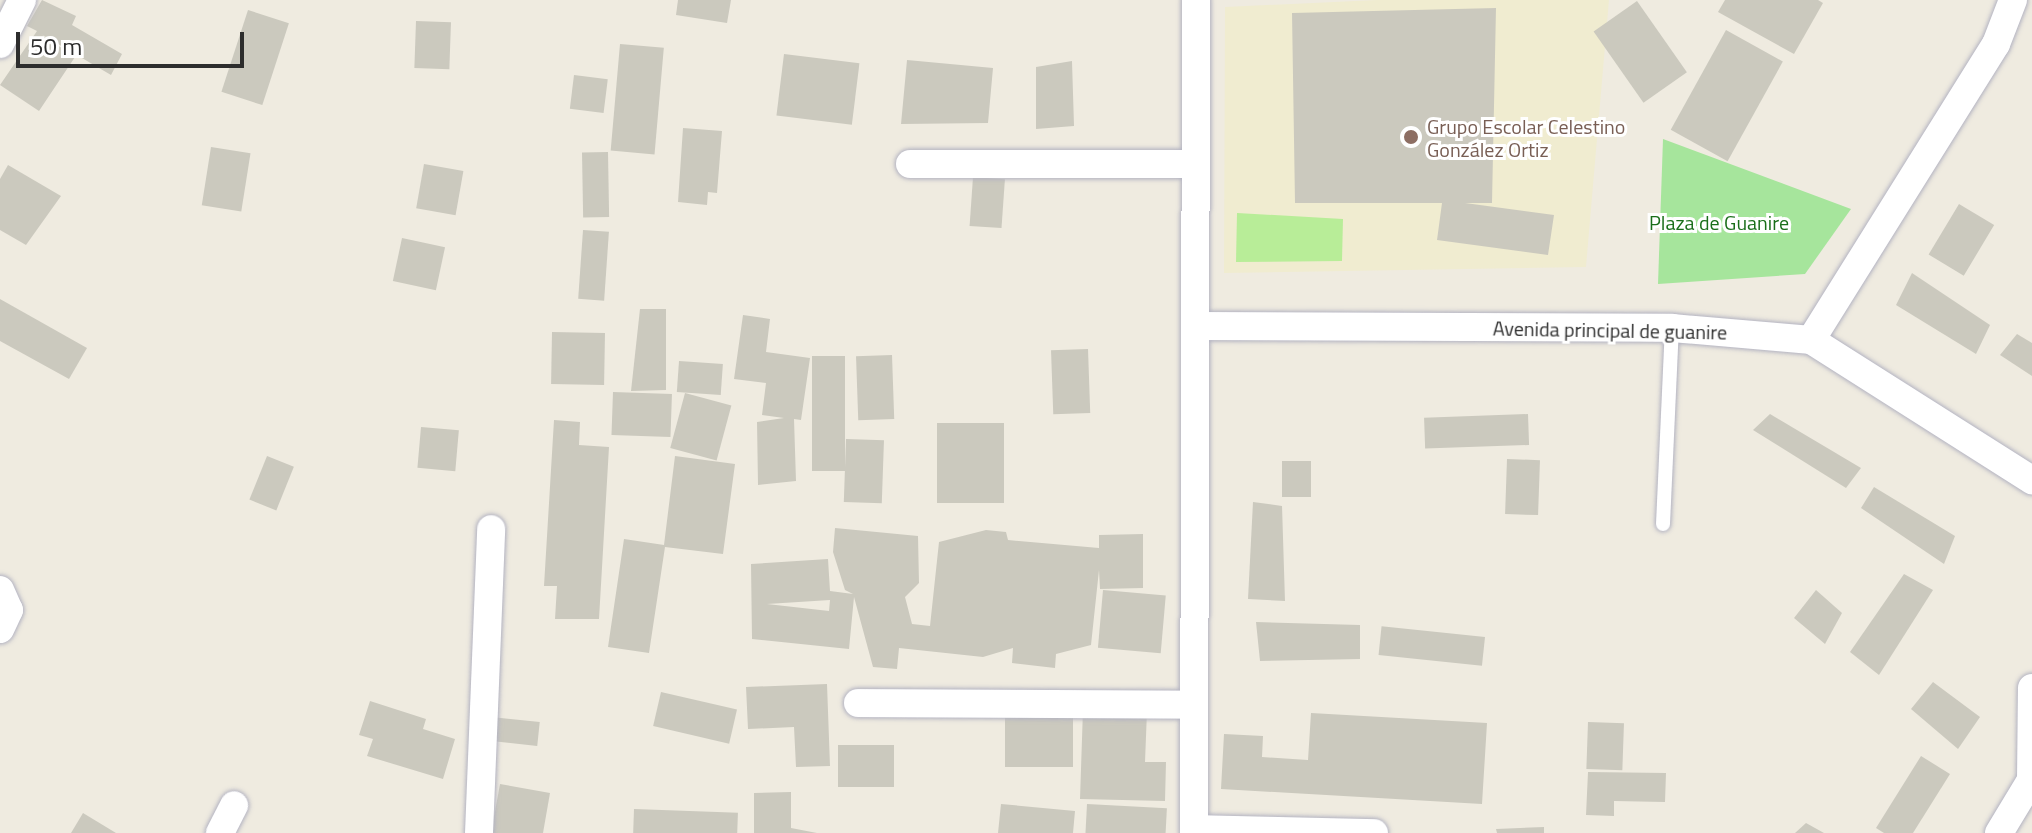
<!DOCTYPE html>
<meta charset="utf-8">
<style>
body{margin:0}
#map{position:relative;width:2032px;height:833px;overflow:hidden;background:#efebe0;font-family:"Titillium Web",sans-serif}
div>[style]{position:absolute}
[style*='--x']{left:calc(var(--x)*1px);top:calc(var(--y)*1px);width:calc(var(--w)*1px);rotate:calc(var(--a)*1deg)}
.education>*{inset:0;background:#f0ecd0}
.green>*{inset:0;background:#a6e59c}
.pitch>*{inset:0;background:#b8ed98}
.building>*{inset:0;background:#cbc9be;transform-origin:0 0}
.roads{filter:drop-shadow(0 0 2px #b3b3c1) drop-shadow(0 0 2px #b3b3c1)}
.lane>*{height:14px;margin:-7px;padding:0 7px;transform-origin:7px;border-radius:7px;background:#fff}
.street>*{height:28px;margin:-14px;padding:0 14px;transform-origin:14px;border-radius:14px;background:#fff}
.dots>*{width:22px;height:22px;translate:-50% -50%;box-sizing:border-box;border:4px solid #fff;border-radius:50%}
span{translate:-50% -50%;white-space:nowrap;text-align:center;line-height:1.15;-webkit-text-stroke:6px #fff;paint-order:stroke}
.education-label{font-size:20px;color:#785e54}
.left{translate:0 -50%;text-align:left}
.park-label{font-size:20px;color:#1a6e1a}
.street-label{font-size:20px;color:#2d2d2d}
.scale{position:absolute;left:16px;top:32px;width:228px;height:36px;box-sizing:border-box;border:4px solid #2d2d2d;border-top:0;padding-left:10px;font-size:24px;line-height:28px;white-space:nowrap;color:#2d2d2d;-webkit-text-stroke:6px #fff;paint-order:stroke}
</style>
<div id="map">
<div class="education">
<div style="clip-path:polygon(1377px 0,1609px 0,1586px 267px,1224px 273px,1225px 7px)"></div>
</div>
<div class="green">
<div style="clip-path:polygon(1663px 139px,1851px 209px,1805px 274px,1658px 284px)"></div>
</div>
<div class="pitch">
<div style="clip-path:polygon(1237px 213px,1343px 219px,1342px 261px,1236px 262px)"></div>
</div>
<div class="building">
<div style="clip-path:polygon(42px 0,76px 16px,72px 25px,122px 54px,111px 75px,41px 34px,75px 57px,39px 111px,0 85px,37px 31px,27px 26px)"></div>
<div style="clip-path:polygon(678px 0,731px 0,727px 23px,676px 15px)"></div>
<div style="clip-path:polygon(1725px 0,1818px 0,1823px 3px,1794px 54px,1718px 12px)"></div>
<div style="left:1637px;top:1px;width:87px;height:53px;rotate:55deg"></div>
<div style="clip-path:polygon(1496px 8px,1492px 203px,1465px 203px,1554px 215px,1548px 255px,1437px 240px,1442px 203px,1295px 203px,1292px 13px)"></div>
<div style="left:248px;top:10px;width:43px;height:86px;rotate:18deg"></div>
<div style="left:416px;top:21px;width:35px;height:47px;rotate:2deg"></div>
<div style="left:1726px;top:30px;width:65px;height:114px;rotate:29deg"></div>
<div style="left:620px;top:44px;width:44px;height:107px;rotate:5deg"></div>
<div style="left:784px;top:54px;width:76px;height:62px;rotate:7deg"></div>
<div style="clip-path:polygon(907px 60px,993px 68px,988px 123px,901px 124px)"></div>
<div style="clip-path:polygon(1072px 61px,1074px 126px,1036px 129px,1036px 67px)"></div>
<div style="left:574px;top:75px;width:34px;height:34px;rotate:7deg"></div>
<div style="clip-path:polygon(683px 128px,722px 131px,717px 193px,708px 192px,707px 205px,678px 202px)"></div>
<div style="left:211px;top:147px;width:40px;height:59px;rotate:9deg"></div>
<div style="left:608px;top:152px;width:65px;height:26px;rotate:89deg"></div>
<div style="left:424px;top:164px;width:40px;height:45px;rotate:10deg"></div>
<div style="clip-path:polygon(8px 165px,61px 196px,26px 245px,0 230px,0 179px)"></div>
<div style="left:973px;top:177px;width:32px;height:49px;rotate:4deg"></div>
<div style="left:1959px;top:204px;width:41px;height:59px;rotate:31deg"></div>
<div style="left:583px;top:230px;width:26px;height:69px;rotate:4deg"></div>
<div style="left:402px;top:238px;width:44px;height:44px;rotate:12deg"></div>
<div style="clip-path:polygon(1912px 273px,1990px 325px,1976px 354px,1896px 305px)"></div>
<div style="clip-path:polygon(0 299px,87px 348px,69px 379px,0 341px)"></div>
<div style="clip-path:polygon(640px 309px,666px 309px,666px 390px,631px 391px)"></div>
<div style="clip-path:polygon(743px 315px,770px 319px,766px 352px,810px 358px,801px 420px,794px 419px,796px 481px,758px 485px,757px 422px,784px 418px,762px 415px,766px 383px,734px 379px)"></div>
<div style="left:552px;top:332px;width:53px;height:52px;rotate:1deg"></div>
<div style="clip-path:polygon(2017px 334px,2032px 343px,2032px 376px,2000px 355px)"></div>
<div style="left:1088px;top:349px;width:64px;height:37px;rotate:88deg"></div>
<div style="left:892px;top:355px;width:64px;height:36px;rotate:88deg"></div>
<div style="left:812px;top:356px;width:33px;height:115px"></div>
<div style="left:679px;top:361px;width:44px;height:31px;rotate:4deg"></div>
<div style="left:613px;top:392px;width:59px;height:43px;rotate:2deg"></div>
<div style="left:685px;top:393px;width:48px;height:57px;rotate:15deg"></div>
<div style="left:1528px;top:414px;width:31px;height:104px;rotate:88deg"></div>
<div style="clip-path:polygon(1770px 414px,1861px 468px,1846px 488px,1753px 430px)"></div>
<div style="clip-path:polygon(554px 420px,580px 422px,579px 445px,609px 447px,599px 619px,555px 619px,557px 586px,544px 586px)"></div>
<div style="left:937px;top:423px;width:67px;height:80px"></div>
<div style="left:421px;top:427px;width:38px;height:41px;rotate:5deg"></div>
<div style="left:846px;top:439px;width:38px;height:63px;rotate:2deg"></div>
<div style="left:267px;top:456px;width:29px;height:47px;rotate:22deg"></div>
<div style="clip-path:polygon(675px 456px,735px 464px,723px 554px,665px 547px,649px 653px,608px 647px,624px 539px,664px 545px)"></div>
<div style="left:1507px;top:459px;width:33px;height:55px;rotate:2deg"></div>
<div style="left:1282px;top:461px;width:29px;height:36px"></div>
<div style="clip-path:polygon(1874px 487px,1955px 536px,1944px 564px,1861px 508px)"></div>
<div style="clip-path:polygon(1253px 502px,1282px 506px,1285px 601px,1248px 599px)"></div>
<div style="clip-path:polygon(evenodd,835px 528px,918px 536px,919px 583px,905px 597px,912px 624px,930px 626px,939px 542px,986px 530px,1006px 532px,1008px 540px,1099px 548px,1099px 535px,1143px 534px,1143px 588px,1100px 589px,1099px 570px,1091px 645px,1056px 654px,1055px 668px,1012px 663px,1013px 648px,983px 657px,899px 648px,897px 669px,873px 667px,854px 597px,849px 649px,752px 639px,751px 564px,828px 559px,830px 591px,853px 594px,845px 590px,833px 552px,835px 528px,830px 600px,829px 611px,767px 604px,830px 600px)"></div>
<div style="clip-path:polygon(1904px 574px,1933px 590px,1879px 675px,1850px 652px)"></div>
<div style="left:1103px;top:590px;width:63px;height:58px;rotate:5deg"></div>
<div style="clip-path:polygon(1816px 590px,1842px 613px,1825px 644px,1794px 618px)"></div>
<div style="clip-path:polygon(1256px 622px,1360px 625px,1360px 659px,1260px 661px)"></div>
<div style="left:1485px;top:637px;width:29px;height:104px;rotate:96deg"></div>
<div style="clip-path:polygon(1933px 682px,1980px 717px,1958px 749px,1911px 709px)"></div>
<div style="clip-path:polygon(827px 684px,830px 766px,796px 767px,794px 727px,748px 729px,746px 687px)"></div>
<div style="left:661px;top:692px;width:78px;height:35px;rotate:13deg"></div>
<div style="clip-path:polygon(370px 701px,426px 719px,423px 729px,455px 739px,443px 779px,367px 756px,373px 739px,359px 735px)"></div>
<div style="left:1073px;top:707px;width:60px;height:68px;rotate:90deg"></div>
<div style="clip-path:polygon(1083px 709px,1147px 711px,1145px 762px,1166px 762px,1165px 801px,1080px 799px)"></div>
<div style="clip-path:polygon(1311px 713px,1487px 723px,1482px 804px,1221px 789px,1224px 734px,1263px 736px,1262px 757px,1308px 760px)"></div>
<div style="left:492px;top:717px;width:48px;height:24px;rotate:6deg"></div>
<div style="left:1588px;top:722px;width:36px;height:47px;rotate:2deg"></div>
<div style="left:838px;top:745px;width:56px;height:42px"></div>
<div style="clip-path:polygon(1921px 756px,1950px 774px,1913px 833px,1884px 833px,1876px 828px)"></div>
<div style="clip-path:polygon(1588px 772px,1666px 773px,1665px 802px,1614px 801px,1614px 816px,1586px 815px)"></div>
<div style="clip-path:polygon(500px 784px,550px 793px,543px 833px,491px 833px)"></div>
<div style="clip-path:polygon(791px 792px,791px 828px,817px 833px,754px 833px,754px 793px)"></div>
<div style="clip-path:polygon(1001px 804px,1075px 811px,1073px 833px,998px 833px)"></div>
<div style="left:1087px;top:804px;width:80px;height:29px;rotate:3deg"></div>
<div style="left:634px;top:809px;width:104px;height:24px;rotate:2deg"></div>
<div style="clip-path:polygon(83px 813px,116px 833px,71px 833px)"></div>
<div style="clip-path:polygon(1806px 823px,1824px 833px,1795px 833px)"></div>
<div style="clip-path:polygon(1544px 827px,1544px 833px,1497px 833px,1496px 829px)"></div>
</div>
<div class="roads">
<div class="lane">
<div style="--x:1663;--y:524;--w:196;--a:-87.4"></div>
</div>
<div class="street">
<div style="--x:0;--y:44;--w:49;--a:-63.4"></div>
<div style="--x:910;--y:164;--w:285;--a:0"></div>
<div style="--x:1195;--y:326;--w:477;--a:0.2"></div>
<div style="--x:1672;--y:328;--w:140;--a:4.9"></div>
<div style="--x:1811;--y:340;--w:262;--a:32.4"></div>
<div style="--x:1811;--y:340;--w:349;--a:-58"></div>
<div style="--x:1996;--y:44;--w:47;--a:-68.9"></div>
<div style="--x:0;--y:590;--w:22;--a:66"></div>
<div style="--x:9;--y:610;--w:21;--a:115"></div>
<div style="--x:858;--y:703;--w:336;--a:0.3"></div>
<div style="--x:1194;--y:829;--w:180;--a:1.3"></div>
<div style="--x:220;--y:833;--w:31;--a:-63"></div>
<div style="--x:479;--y:833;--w:304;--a:-87.7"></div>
<div style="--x:1194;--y:833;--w:833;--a:-89.86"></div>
<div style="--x:1999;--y:833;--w:62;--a:-58.9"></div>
<div style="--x:2031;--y:780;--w:92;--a:-89.4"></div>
</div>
</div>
<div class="dots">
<div style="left:1411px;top:137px;background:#8d6e63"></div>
</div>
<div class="education-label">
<span class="left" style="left:1427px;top:138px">Grupo Escolar Celestino<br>González Ortiz</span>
</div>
<div class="park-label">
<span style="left:1719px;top:222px">Plaza de Guanire</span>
</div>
<div class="street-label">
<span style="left:1610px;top:330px;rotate:1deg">Avenida principal de guanire</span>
</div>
<div class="scale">50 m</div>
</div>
